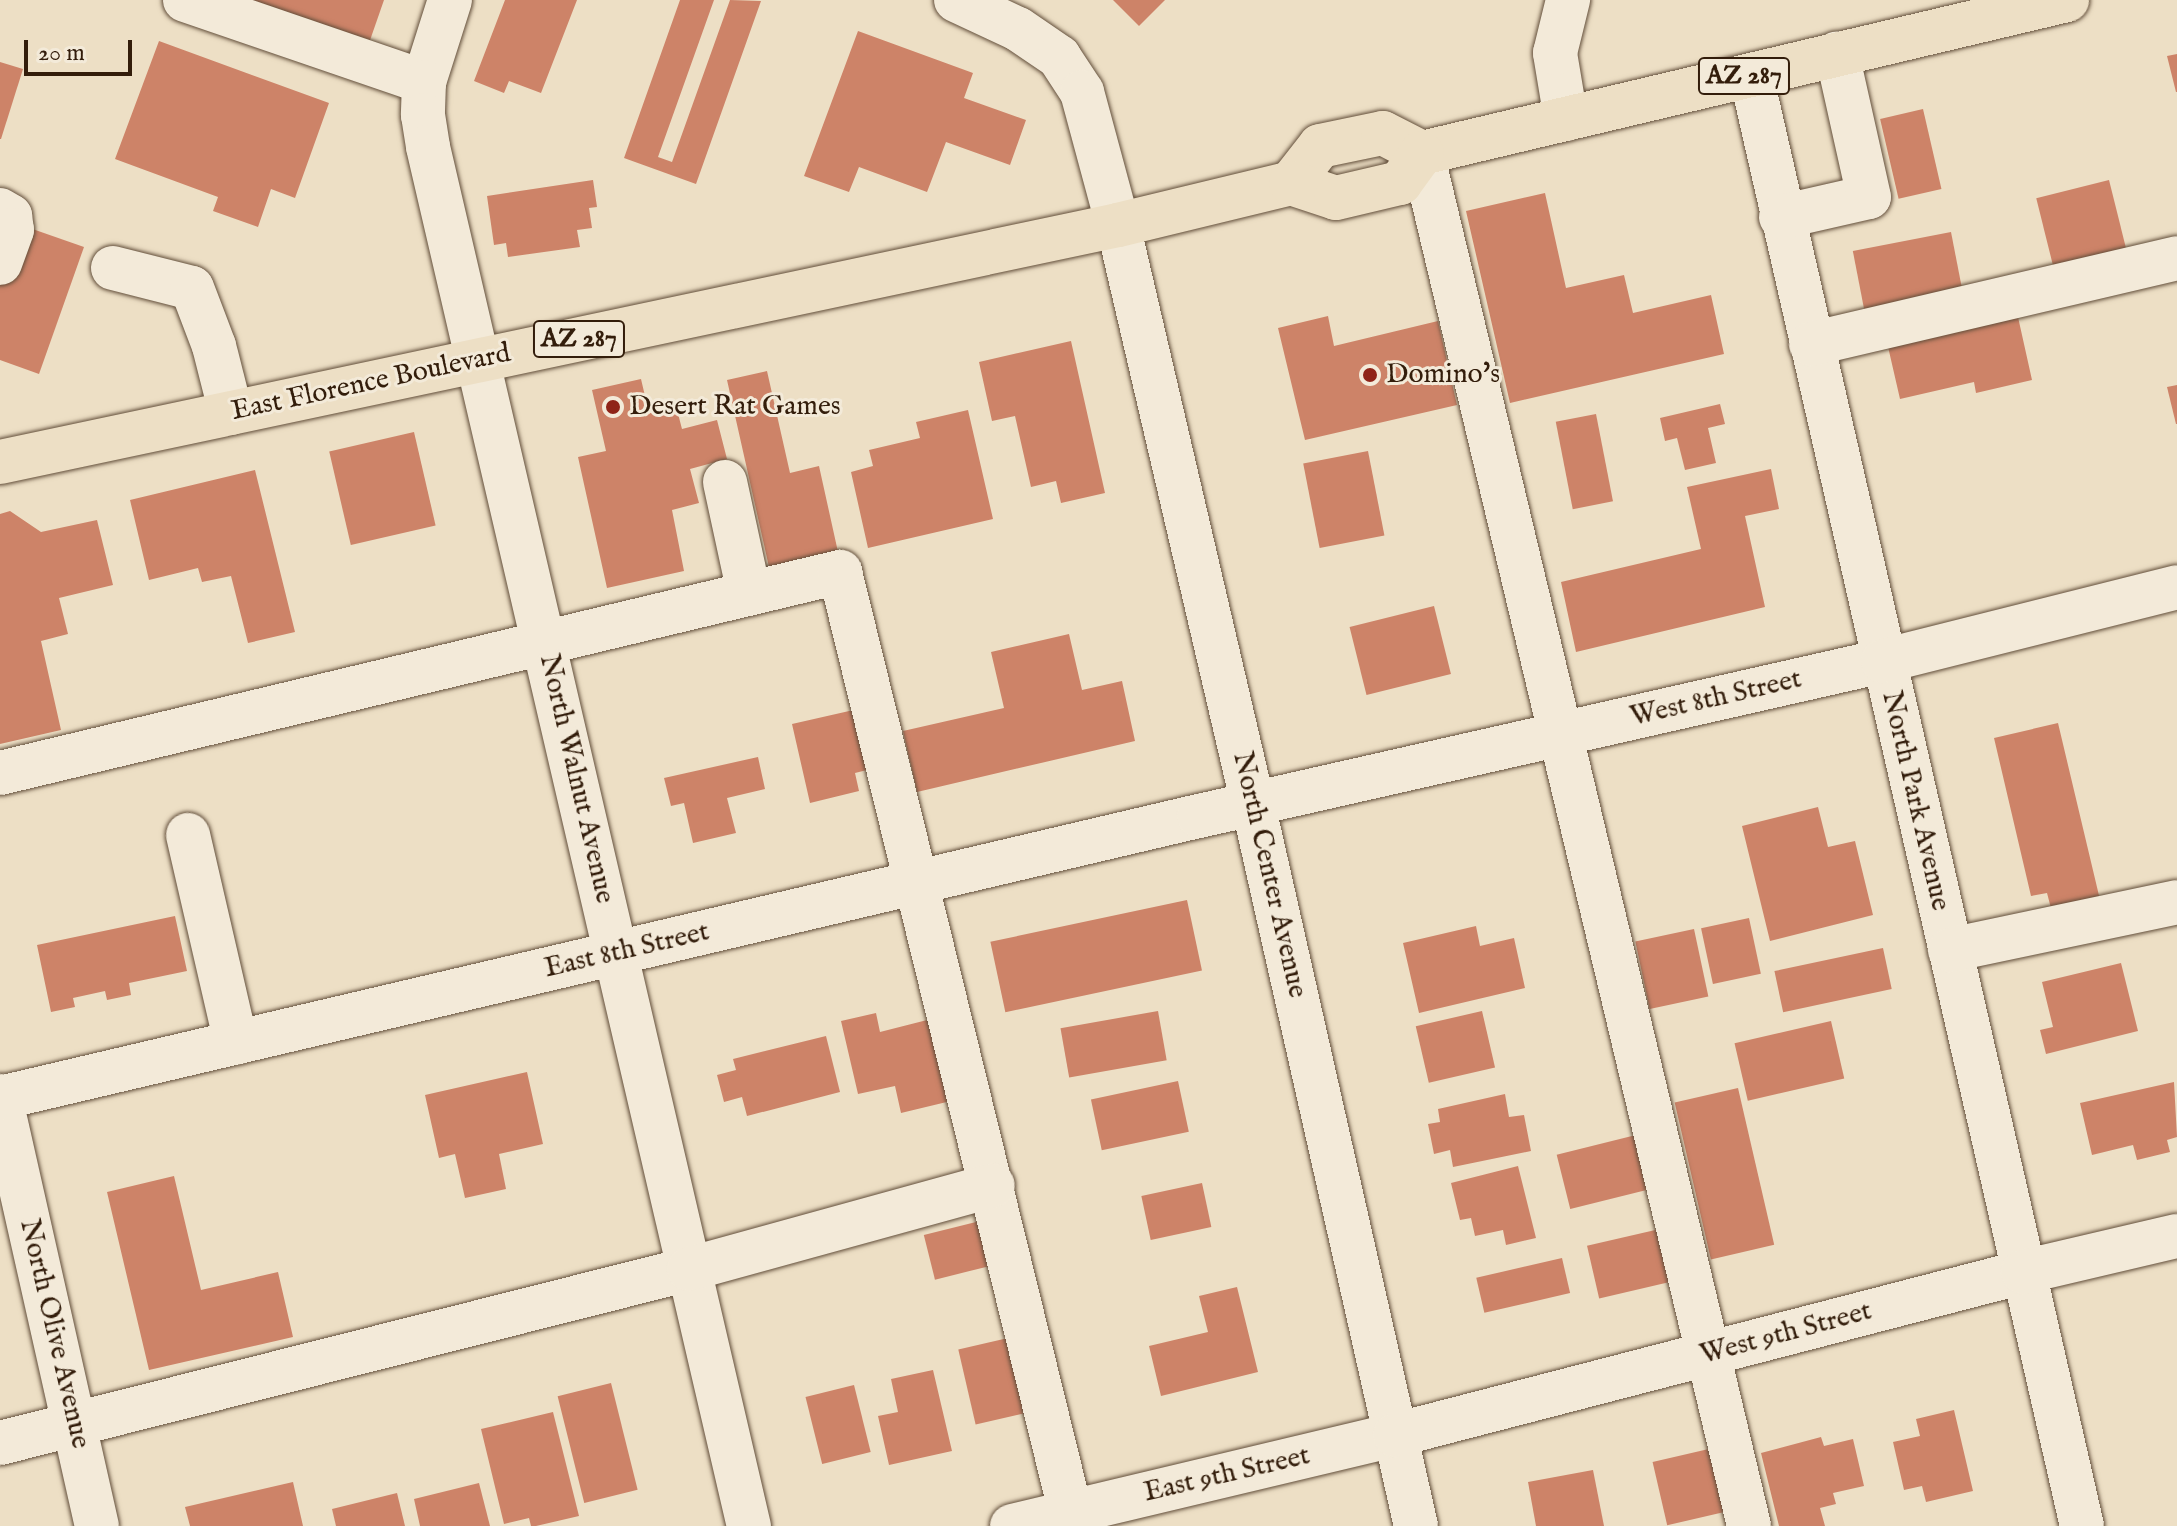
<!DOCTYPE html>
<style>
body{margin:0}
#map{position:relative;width:2177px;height:1526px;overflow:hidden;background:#eddfc5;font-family:"IM FELL English",serif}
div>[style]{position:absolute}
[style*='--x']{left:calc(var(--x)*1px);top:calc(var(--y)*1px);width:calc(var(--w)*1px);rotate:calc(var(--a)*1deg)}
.building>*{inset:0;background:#cd8368;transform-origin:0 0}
.roads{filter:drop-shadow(0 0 2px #624e3a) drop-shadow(0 0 2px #624e3a)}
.minor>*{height:44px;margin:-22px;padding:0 22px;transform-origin:22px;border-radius:22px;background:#f3ead9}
.major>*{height:44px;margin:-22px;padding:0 22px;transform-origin:22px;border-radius:22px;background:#eddfc5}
.dots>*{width:22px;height:22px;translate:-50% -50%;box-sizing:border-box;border:4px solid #f3ead9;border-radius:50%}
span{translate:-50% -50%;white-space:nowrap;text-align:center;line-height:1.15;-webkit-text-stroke:6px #f3ead9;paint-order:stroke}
.shield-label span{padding:2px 6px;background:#f3ead9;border:2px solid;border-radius:6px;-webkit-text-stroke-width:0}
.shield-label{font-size:26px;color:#331d0b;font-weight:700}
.poi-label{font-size:28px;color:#331d0b}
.left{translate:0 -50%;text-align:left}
.street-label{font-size:28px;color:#331d0b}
.scale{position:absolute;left:24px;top:40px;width:108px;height:36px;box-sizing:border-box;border:4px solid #331d0b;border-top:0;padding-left:10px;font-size:24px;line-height:28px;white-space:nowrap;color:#331d0b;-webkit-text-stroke:6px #f3ead9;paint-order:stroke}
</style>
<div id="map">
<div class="building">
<div style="clip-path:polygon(225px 0,384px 0,368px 46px)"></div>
<div style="clip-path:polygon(505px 0,577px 0,541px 93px,509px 81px,504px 93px,474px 81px)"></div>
<div style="clip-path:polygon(680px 0,714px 0,658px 157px,672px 162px,730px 0,761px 1px,696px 184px,624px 158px)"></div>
<div style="clip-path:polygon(1113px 0,1165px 0,1139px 26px)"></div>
<div style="clip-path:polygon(858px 31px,973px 73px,964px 98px,1026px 120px,1010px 165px,946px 142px,927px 192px,859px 167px,849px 192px,804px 176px)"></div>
<div style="clip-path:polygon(159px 41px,329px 103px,295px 198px,271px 189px,258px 227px,213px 211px,218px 197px,115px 159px)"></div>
<div style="clip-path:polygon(2177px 54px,2177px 92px,2176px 92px,2167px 56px)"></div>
<div style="clip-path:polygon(0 62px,23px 69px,1px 139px,0 139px)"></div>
<div style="left:1923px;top:109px;width:82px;height:44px;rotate:77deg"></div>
<div style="clip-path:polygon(593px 180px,597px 207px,589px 208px,592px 228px,577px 230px,580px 247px,508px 257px,506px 243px,494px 245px,487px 196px)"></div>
<div style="left:2109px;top:180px;width:74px;height:75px;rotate:76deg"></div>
<div style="clip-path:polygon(1545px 193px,1566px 288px,1624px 275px,1633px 313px,1711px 295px,1724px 354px,1510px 403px,1466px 211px)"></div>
<div style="clip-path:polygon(21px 225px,84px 247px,39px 374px,0 360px,0 285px)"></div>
<div style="left:1951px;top:232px;width:62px;height:100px;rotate:79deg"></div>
<div style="clip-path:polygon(2016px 308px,2032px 380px,1976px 393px,1974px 382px,1900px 399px,1886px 338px)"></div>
<div style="clip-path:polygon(1328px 316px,1334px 346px,1438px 321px,1457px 405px,1305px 440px,1278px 328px)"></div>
<div style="clip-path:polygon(1071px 341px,1105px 493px,1061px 503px,1056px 481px,1031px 487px,1015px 416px,992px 421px,979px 362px)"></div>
<div style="clip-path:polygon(767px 371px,790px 473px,819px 466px,838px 552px,769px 567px,727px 380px)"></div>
<div style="clip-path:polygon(641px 379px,649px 413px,676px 406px,682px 429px,717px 420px,727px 459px,690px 469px,699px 503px,672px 510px,684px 571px,607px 588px,578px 457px,606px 451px,592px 390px)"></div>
<div style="clip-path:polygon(2177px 385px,2177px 424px,2176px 424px,2167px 387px)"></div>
<div style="clip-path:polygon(1720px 404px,1725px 424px,1708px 428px,1716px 463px,1685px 470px,1677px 438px,1665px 441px,1660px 418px)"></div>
<div style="clip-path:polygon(968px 410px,993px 519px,868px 548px,851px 472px,873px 466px,869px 450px,920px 438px,916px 422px)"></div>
<div style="left:1596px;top:414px;width:89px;height:41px;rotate:79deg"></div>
<div style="left:414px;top:432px;width:96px;height:87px;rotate:77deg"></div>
<div style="left:1368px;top:451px;width:86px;height:66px;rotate:79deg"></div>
<div style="clip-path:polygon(1771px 469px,1779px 509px,1745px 516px,1765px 607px,1576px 652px,1561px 582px,1701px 549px,1687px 487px)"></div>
<div style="clip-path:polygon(255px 470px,295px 632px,248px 643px,231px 576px,202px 582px,198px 568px,149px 580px,130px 500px)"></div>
<div style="clip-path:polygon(10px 511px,41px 532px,97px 520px,113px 585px,59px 598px,68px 634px,41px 641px,61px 730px,0 744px,0 514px)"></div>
<div style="left:1434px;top:606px;width:70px;height:87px;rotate:76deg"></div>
<div style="clip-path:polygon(1069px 634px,1082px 690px,1122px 681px,1135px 741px,917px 792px,903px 731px,1004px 708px,991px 652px)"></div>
<div style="clip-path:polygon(858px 709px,871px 769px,855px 773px,859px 791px,810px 803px,792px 724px)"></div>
<div style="clip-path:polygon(2058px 723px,2101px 904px,2053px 916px,2047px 893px,2031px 896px,1994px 738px)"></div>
<div style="clip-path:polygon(758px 757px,765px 789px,727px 798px,736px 833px,693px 843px,684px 803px,671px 806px,664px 778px)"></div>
<div style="clip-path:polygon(1818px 807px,1828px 847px,1855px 841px,1873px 915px,1770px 941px,1742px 826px)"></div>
<div style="left:1187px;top:900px;width:72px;height:201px;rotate:78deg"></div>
<div style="clip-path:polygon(175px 916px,187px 971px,129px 983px,131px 995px,107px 1000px,105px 991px,73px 998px,75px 1007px,51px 1012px,37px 945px)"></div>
<div style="left:1749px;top:918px;width:57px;height:49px;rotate:78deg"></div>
<div style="clip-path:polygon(1476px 926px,1480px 946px,1514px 938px,1525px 988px,1419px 1013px,1403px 943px)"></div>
<div style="left:1694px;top:929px;width:69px;height:60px;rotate:78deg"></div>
<div style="left:1883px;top:948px;width:42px;height:111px;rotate:78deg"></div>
<div style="clip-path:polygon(2121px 963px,2138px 1031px,2046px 1054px,2040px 1030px,2053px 1027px,2042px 982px)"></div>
<div style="left:1158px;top:1011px;width:50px;height:99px;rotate:80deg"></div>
<div style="left:1482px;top:1011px;width:58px;height:68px;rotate:77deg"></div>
<div style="clip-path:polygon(876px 1013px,880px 1032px,935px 1018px,955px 1100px,901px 1113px,895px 1086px,858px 1094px,841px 1021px)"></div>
<div style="left:1831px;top:1021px;width:59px;height:99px;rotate:77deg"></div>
<div style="clip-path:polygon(826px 1036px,840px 1092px,747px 1116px,742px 1097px,724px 1102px,717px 1075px,736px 1070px,733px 1059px)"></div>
<div style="clip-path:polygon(527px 1072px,543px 1144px,499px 1154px,506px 1189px,465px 1198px,455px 1154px,439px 1158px,425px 1095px)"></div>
<div style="left:1178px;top:1081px;width:52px;height:89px;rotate:78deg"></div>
<div style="clip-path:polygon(2174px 1082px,2177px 1137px,2167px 1140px,2170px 1152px,2137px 1160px,2133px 1145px,2092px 1155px,2080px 1103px)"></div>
<div style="left:1738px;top:1088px;width:161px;height:65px;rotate:77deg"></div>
<div style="clip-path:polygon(1505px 1094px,1509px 1117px,1524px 1115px,1531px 1151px,1453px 1167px,1450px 1150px,1434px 1154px,1428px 1124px,1440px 1122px,1438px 1109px)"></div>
<div style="left:1644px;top:1133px;width:56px;height:90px;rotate:76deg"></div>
<div style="clip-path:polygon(1518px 1166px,1536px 1238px,1506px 1245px,1503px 1230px,1475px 1236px,1471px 1218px,1460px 1220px,1451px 1183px)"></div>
<div style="clip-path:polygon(174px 1176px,201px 1290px,278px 1272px,293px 1337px,149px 1370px,107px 1192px)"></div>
<div style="left:1202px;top:1183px;width:45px;height:62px;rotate:78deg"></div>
<div style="left:984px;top:1220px;width:46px;height:62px;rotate:76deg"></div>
<div style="left:1664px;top:1228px;width:54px;height:79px;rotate:77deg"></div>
<div style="left:1562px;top:1258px;width:36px;height:88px;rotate:77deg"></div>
<div style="clip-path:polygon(1237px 1287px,1258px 1372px,1161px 1396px,1149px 1346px,1208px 1332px,1199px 1296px)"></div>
<div style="left:1008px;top:1338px;width:77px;height:51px;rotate:77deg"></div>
<div style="clip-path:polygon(933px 1370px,952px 1451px,889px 1465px,878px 1416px,898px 1412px,891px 1379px)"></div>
<div style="left:611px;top:1383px;width:110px;height:55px;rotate:76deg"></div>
<div style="left:854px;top:1385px;width:69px;height:50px;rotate:76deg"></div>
<div style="clip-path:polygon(1954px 1410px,1973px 1491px,1926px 1502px,1922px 1486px,1904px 1490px,1893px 1442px,1920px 1436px,1916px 1419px)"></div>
<div style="clip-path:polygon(553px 1412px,579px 1516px,536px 1526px,531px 1526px,529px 1518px,504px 1524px,481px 1429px)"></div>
<div style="clip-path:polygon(1821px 1437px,1824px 1446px,1853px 1439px,1864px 1486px,1833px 1493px,1836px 1504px,1820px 1508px,1825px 1526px,1779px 1526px,1761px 1453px)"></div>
<div style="left:1713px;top:1448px;width:65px;height:62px;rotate:77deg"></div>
<div style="clip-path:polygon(1593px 1470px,1604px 1526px,1536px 1526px,1528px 1482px)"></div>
<div style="clip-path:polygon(293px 1482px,303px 1526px,190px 1526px,185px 1507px)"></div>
<div style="clip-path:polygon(479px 1483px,490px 1526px,420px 1526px,414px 1499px)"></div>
<div style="clip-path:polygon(397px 1493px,405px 1526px,336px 1526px,332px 1509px)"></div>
</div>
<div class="roads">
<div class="minor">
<div style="--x:185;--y:0;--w:253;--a:18.9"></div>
<div style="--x:450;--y:0;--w:86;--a:107.6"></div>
<div style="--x:424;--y:82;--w:33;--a:92"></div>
<div style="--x:423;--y:115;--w:32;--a:81"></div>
<div style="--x:428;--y:147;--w:1416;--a:76.9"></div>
<div style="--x:956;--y:0;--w:68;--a:25.1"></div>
<div style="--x:1018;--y:29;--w:50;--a:34.3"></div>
<div style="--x:1059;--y:57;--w:42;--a:56.7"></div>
<div style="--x:1082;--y:92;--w:138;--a:74.9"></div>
<div style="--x:1118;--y:225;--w:595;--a:76.88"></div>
<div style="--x:1253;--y:804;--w:740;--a:77.28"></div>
<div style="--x:1751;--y:75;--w:1488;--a:77.15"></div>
<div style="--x:1566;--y:119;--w:67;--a:-99.5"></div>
<div style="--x:1555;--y:53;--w:55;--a:-76.2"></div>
<div style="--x:1422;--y:153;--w:1411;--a:76.6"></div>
<div style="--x:0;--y:210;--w:12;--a:31"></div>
<div style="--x:10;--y:216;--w:14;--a:82"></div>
<div style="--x:12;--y:230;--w:35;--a:110"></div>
<div style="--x:1781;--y:217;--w:90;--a:-12.8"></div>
<div style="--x:1869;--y:197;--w:147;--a:-102.6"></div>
<div style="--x:113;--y:268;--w:81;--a:14.2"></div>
<div style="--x:192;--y:288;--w:62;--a:69.2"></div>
<div style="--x:214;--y:346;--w:69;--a:75.8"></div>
<div style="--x:1811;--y:344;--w:376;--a:-13.2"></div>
<div style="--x:725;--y:482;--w:114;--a:77.8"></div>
<div style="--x:0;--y:773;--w:864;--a:-13.46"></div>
<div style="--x:840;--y:572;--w:982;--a:76.22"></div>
<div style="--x:188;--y:835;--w:213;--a:77"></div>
<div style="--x:1950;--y:950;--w:232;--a:-11.9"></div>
<div style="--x:0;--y:1096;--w:441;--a:77.3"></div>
<div style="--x:0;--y:1098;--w:1232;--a:-13.24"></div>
<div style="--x:1199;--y:816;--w:701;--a:-12.77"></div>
<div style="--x:1883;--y:661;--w:303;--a:-14.1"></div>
<div style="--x:0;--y:1443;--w:711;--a:-14.17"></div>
<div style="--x:689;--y:1269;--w:315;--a:-15.4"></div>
<div style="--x:1012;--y:1526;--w:394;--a:-13.4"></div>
<div style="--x:1395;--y:1435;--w:649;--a:-14.55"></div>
<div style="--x:2023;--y:1272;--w:158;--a:-13.2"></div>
</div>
<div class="major">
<div style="--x:1291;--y:183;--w:47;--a:-51.9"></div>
<div style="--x:1320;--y:146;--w:64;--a:-11.7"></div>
<div style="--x:1383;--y:133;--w:44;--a:27.1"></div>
<div style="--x:1422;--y:153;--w:663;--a:-13.34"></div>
<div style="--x:0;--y:462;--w:1143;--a:-11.97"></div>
<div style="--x:1118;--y:225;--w:178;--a:-13.6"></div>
<div style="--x:1291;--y:183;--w:47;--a:18.4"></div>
<div style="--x:1336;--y:198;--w:66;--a:-13.2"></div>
<div style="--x:1400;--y:183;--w:37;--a:-54"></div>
</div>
</div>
<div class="dots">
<div style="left:1370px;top:375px;background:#8f2418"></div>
<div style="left:613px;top:407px;background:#8f2418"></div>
</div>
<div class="shield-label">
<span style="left:1744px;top:76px">AZ 287</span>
<span style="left:579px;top:339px">AZ 287</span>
</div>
<div class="poi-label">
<span class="left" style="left:1386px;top:375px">Domino's</span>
<span class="left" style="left:629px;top:407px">Desert Rat Games</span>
</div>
<div class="street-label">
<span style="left:371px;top:383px;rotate:-12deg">East Florence Boulevard</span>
<span style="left:1716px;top:699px;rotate:-13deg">West 8th Street</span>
<span style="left:576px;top:779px;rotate:77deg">North Walnut Avenue</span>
<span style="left:1915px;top:801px;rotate:77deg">North Park Avenue</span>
<span style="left:1269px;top:875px;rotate:77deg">North Center Avenue</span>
<span style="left:627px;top:951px;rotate:-13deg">East 8th Street</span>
<span style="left:54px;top:1334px;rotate:77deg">North Olive Avenue</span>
<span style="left:1786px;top:1334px;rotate:-15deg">West 9th Street</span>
<span style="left:1227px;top:1475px;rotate:-13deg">East 9th Street</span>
</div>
<div class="scale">20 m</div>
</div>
